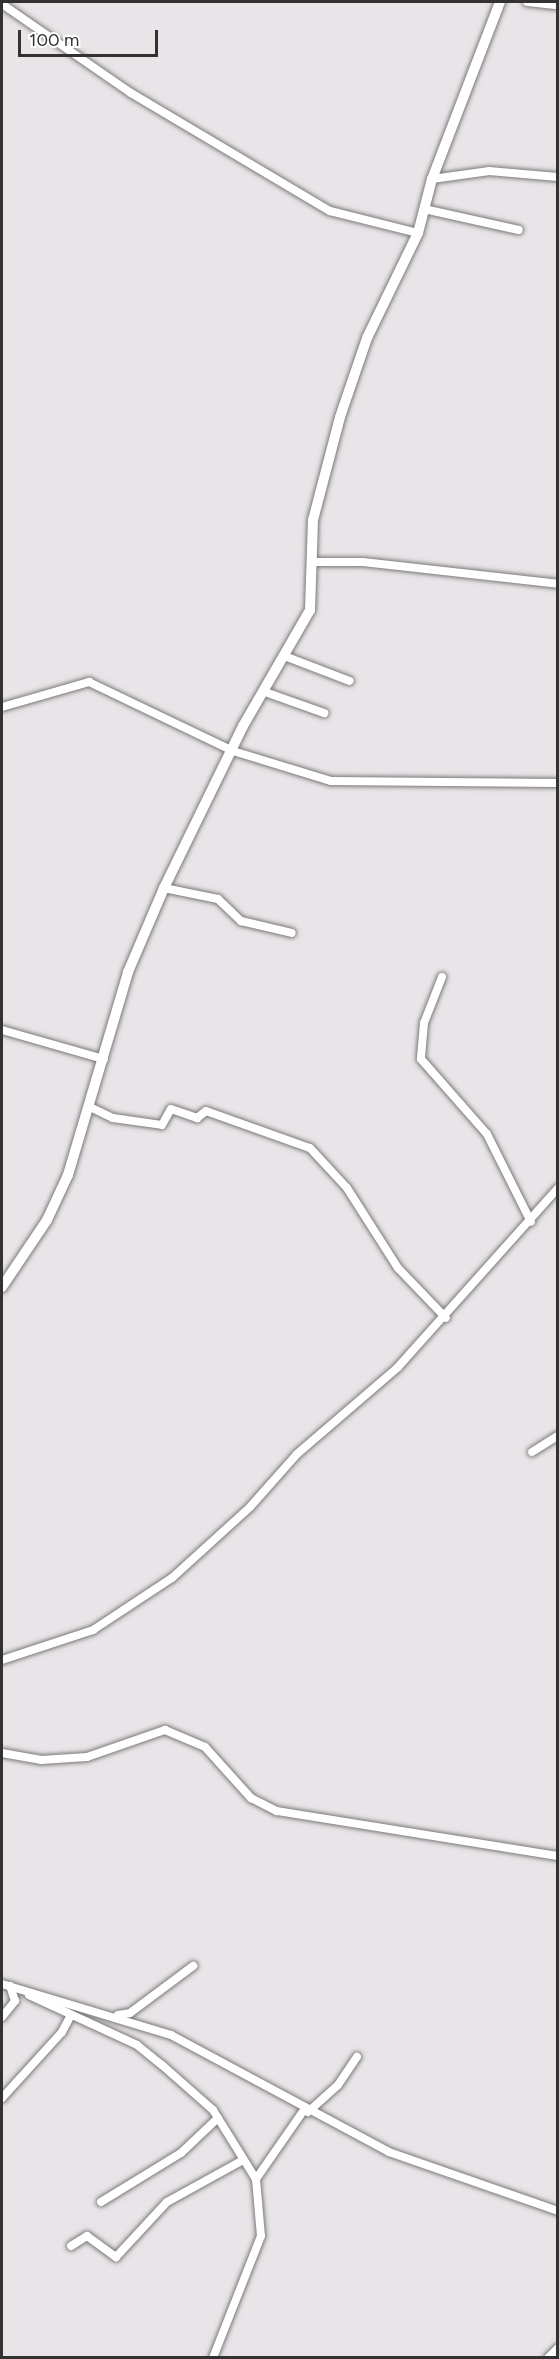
<!DOCTYPE html>
<style>
body{margin:0}
#map{position:relative;width:559px;height:2359px;overflow:hidden;background:#e8e4e7;font-family:Figtree,sans-serif}
div>[style]{position:absolute}
[style*='--x']{left:calc(var(--x)*1px);top:calc(var(--y)*1px);width:calc(var(--w)*1px);rotate:calc(var(--a)*1deg)}
.roads{filter:drop-shadow(0 0 2px #7c797c) drop-shadow(0 0 2px #7c797c)}
.street>*{height:8px;margin:-4px;padding:0 4px;transform-origin:4px;border-radius:4px;background:#fff}
.secondary>*{height:10px;margin:-5px;padding:0 5px;transform-origin:5px;border-radius:5px;background:#fff}
span{translate:-50% -50%;white-space:nowrap;text-align:center;line-height:1.15;-webkit-text-stroke:6px #fff;paint-order:stroke}
.frame{position:absolute;inset:0;border:3px solid #333233;pointer-events:none}
.scale{position:absolute;left:18px;top:30px;width:140px;height:27px;box-sizing:border-box;border:3px solid #333233;border-top:0;padding-left:8px;font-size:18px;line-height:21px;white-space:nowrap;color:#333233;-webkit-text-stroke:4px #fff;paint-order:stroke}
</style>
<div id="map">
<div class="roads">
<div class="street">
<div style="--x:527;--y:2;--w:31;--a:6"></div>
<div style="--x:2;--y:4;--w:157;--a:34.6"></div>
<div style="--x:131;--y:93;--w:231;--a:30.7"></div>
<div style="--x:330;--y:211;--w:91;--a:14"></div>
<div style="--x:432;--y:179;--w:58;--a:-8"></div>
<div style="--x:489;--y:171;--w:69;--a:5"></div>
<div style="--x:424;--y:209;--w:97;--a:12.5"></div>
<div style="--x:313;--y:562;--w:50;--a:0"></div>
<div style="--x:363;--y:562;--w:196;--a:6.4"></div>
<div style="--x:287;--y:657;--w:67;--a:20.9"></div>
<div style="--x:265;--y:692;--w:63;--a:19.6"></div>
<div style="--x:2;--y:707;--w:91;--a:-16"></div>
<div style="--x:89;--y:682;--w:160;--a:25.6"></div>
<div style="--x:233;--y:751;--w:102;--a:17"></div>
<div style="--x:331;--y:781;--w:227;--a:0.5"></div>
<div style="--x:164;--y:888;--w:55;--a:11.5"></div>
<div style="--x:218;--y:899;--w:32;--a:44"></div>
<div style="--x:241;--y:921;--w:52;--a:13.2"></div>
<div style="--x:442;--y:977;--w:49;--a:111.4"></div>
<div style="--x:424;--y:1023;--w:36;--a:95"></div>
<div style="--x:421;--y:1059;--w:100;--a:48.7"></div>
<div style="--x:487;--y:1134;--w:98;--a:63.4"></div>
<div style="--x:2;--y:1030;--w:106;--a:15.9"></div>
<div style="--x:90;--y:1107;--w:25;--a:26"></div>
<div style="--x:113;--y:1118;--w:49;--a:8.1"></div>
<div style="--x:162;--y:1125;--w:18;--a:-61"></div>
<div style="--x:171;--y:1109;--w:28;--a:19"></div>
<div style="--x:197;--y:1118;--w:11;--a:-38"></div>
<div style="--x:206;--y:1111;--w:110;--a:19.6"></div>
<div style="--x:310;--y:1148;--w:54;--a:47.2"></div>
<div style="--x:347;--y:1188;--w:95;--a:57.5"></div>
<div style="--x:398;--y:1268;--w:69;--a:46.2"></div>
<div style="--x:532;--y:1452;--w:31;--a:-32"></div>
<div style="--x:2;--y:1660;--w:96;--a:-18.2"></div>
<div style="--x:93;--y:1630;--w:95;--a:-33.4"></div>
<div style="--x:172;--y:1578;--w:105;--a:-42.3"></div>
<div style="--x:250;--y:1507;--w:71;--a:-48.4"></div>
<div style="--x:297;--y:1454;--w:133;--a:-40.7"></div>
<div style="--x:398;--y:1367;--w:240;--a:-48.2"></div>
<div style="--x:2;--y:1753;--w:40;--a:10"></div>
<div style="--x:41;--y:1760;--w:46;--a:-3.7"></div>
<div style="--x:87;--y:1757;--w:83;--a:-19.1"></div>
<div style="--x:165;--y:1730;--w:43;--a:23"></div>
<div style="--x:205;--y:1747;--w:69;--a:48"></div>
<div style="--x:251;--y:1798;--w:29;--a:27"></div>
<div style="--x:277;--y:1811;--w:285;--a:9.1"></div>
<div style="--x:2;--y:1984;--w:177;--a:16.8"></div>
<div style="--x:171;--y:2035;--w:247;--a:28.2"></div>
<div style="--x:389;--y:2152;--w:179;--a:19.2"></div>
<div style="--x:29;--y:1995;--w:119;--a:24.8"></div>
<div style="--x:137;--y:2045;--w:32;--a:39"></div>
<div style="--x:162;--y:2065;--w:68;--a:41.4"></div>
<div style="--x:213;--y:2110;--w:81;--a:58.1"></div>
<div style="--x:256;--y:2179;--w:57;--a:85"></div>
<div style="--x:261;--y:2236;--w:131;--a:111.5"></div>
<div style="--x:118;--y:2015;--w:12;--a:-9"></div>
<div style="--x:130;--y:2013;--w:79;--a:-36.7"></div>
<div style="--x:2;--y:2017;--w:21;--a:-51"></div>
<div style="--x:15;--y:2001;--w:16;--a:-108"></div>
<div style="--x:2;--y:2098;--w:89;--a:-47.7"></div>
<div style="--x:62;--y:2032;--w:19;--a:-62"></div>
<div style="--x:308;--y:2112;--w:40;--a:-42"></div>
<div style="--x:338;--y:2085;--w:34;--a:-56"></div>
<div style="--x:256;--y:2179;--w:84;--a:-55.2"></div>
<div style="--x:101;--y:2202;--w:94;--a:-31.5"></div>
<div style="--x:181;--y:2153;--w:51;--a:-43.4"></div>
<div style="--x:71;--y:2246;--w:19;--a:-32"></div>
<div style="--x:87;--y:2236;--w:36;--a:36"></div>
<div style="--x:116;--y:2257;--w:75;--a:-47.2"></div>
<div style="--x:167;--y:2202;--w:87;--a:-28.9"></div>
<div style="--x:548;--y:2358;--w:14;--a:-45"></div>
</div>
<div class="secondary">
<div style="--x:2;--y:1287;--w:81;--a:-56.1"></div>
<div style="--x:47;--y:1220;--w:50;--a:-65"></div>
<div style="--x:68;--y:1175;--w:212;--a:-73.5"></div>
<div style="--x:128;--y:972;--w:91;--a:-66.8"></div>
<div style="--x:164;--y:888;--w:180;--a:-64"></div>
<div style="--x:243;--y:726;--w:134;--a:-60"></div>
<div style="--x:310;--y:610;--w:90;--a:-88.1"></div>
<div style="--x:313;--y:520;--w:106;--a:-75.3"></div>
<div style="--x:340;--y:417;--w:83;--a:-71.1"></div>
<div style="--x:367;--y:338;--w:117;--a:-64.1"></div>
<div style="--x:418;--y:233;--w:56;--a:-75.5"></div>
<div style="--x:432;--y:179;--w:190;--a:-69"></div>
</div>
</div>
<div class="frame"></div>
<div class="scale">100 m</div>
</div>
